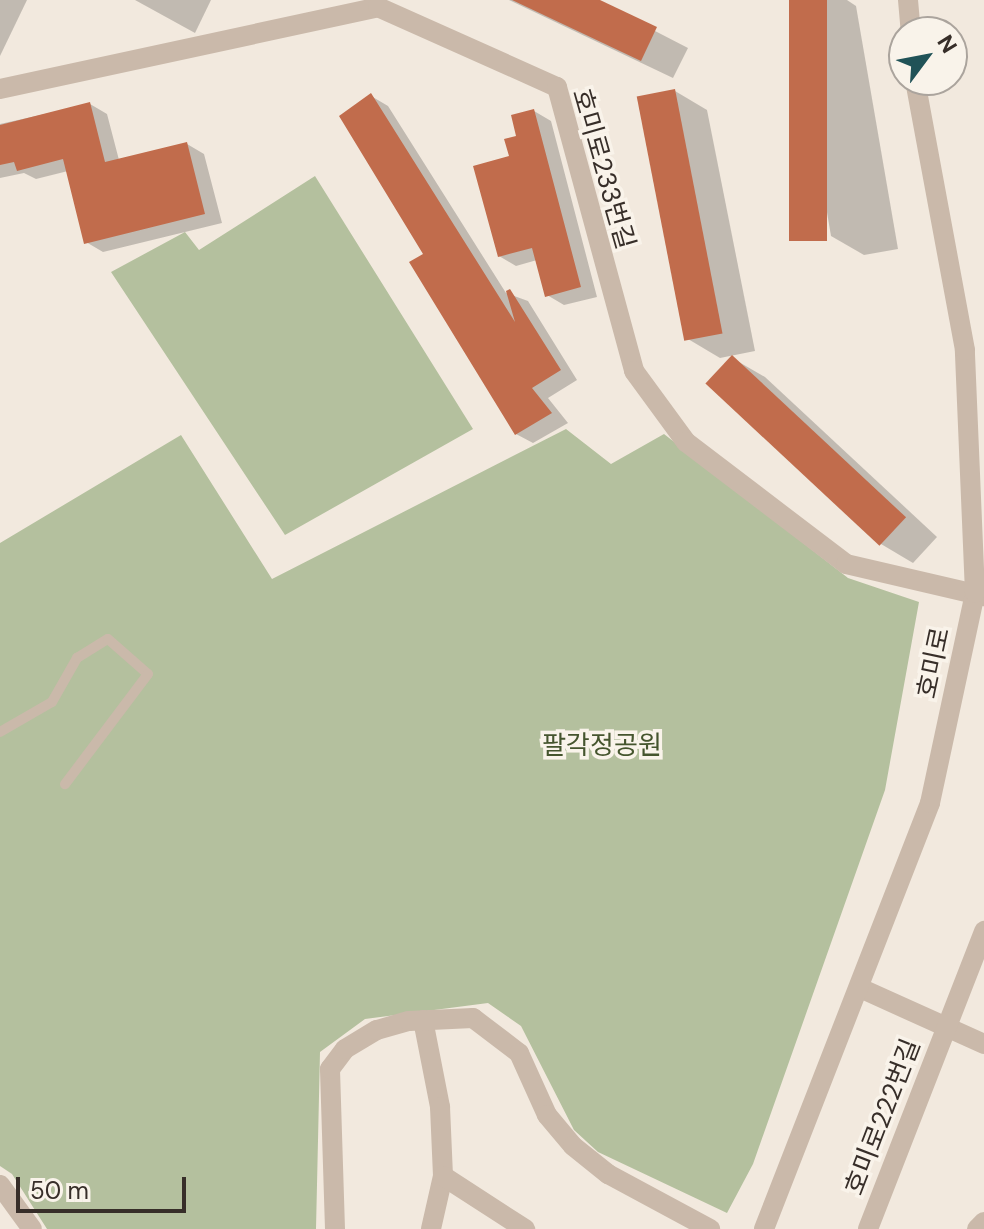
<!DOCTYPE html>
<meta charset="utf-8">
<style>
body{margin:0}
#map{position:relative;width:984px;height:1229px;overflow:hidden;background:#f2e9de;font-family:"DM Sans","Noto Sans KR",sans-serif}
div>[style]{position:absolute}
[style*='--x']{left:calc(var(--x)*1px);top:calc(var(--y)*1px);width:calc(var(--w)*1px);rotate:calc(var(--a)*1deg)}
.green>*{inset:0;background:#b4c09e}
.shadow>*{inset:0;background:#0003}
.building>*{inset:0;background:#c16c4c;transform-origin:0 0}
.service>*{height:10px;margin:-5px;padding:0 5px;transform-origin:5px;border-radius:5px;background:#cab9aa}
.minor>*{height:20px;margin:-10px;padding:0 10px;transform-origin:10px;border-radius:10px;background:#cab9aa}
.tertiary>*{height:20px;margin:-10px;padding:0 10px;transform-origin:10px;border-radius:10px;background:#cab9aa}
span{translate:-50% -50%;white-space:nowrap;text-align:center;line-height:1.15;-webkit-text-stroke:7px #f9f3ea;paint-order:stroke}
.street-label{font-size:26px;color:#372e29}
.park-label{font-size:26px;color:#45552e}
.north{position:absolute;left:888px;top:16px;width:80px;height:80px;box-sizing:border-box;background:#f9f3ea;border:2px solid #aba49d;border-radius:50%;rotate:58deg;font-size:22px;font-weight:700;line-height:32px;text-align:center;color:#372e29}
.north::after{content:'';display:block;margin:auto;width:28px;height:36px;background:#205257;clip-path:polygon(50% 0,100% 100%,50% 72%,0 100%)}
.scale{position:absolute;left:16px;top:1177px;width:170px;height:36px;box-sizing:border-box;border:4px solid #372e29;border-top:0;padding-left:10px;font-size:24px;line-height:28px;white-space:nowrap;color:#372e29;-webkit-text-stroke:6px #f9f3ea;paint-order:stroke}
</style>
<div id="map">
<div class="green">
<div style="clip-path:polygon(315px 176px,473px 429px,285px 535px,111px 272px,185px 232px,199px 250px)"></div>
<div style="clip-path:polygon(566px 429px,611px 464px,664px 434px,848px 578px,919px 602px,885px 790px,753px 1164px,727px 1213px,598px 1152px,574px 1130px,521px 1026px,488px 1003px,365px 1019px,320px 1052px,316px 1229px,47px 1229px,12px 1174px,0 1166px,0 543px,181px 435px,272px 579px)"></div>
</div>
<div class="shadow">
<div style="clip-path:polygon(0 0,27px 0,0 56px)"></div>
<div style="clip-path:polygon(135px 0,211px 0,195px 33px)"></div>
<div style="clip-path:polygon(509px 0,595px 0,688px 48px,673px 78px)"></div>
<div style="clip-path:polygon(791px 0,847px 0,856px 6px,898px 249px,864px 255px,831px 236px)"></div>
<div style="clip-path:polygon(675px 91px,707px 110px,755px 351px,720px 358px,688px 339px)"></div>
<div style="clip-path:polygon(371px 96px,388px 106px,506px 293px,528px 301px,577px 380px,548px 398px,568px 423px,533px 443px,516px 434px,426px 254px)"></div>
<div style="clip-path:polygon(90px 104px,107px 114px,119px 160px,187px 144px,204px 154px,222px 223px,103px 252px,86px 242px,68px 171px,36px 179px,24px 173px,0 178px,0 124px)"></div>
<div style="clip-path:polygon(534px 111px,551px 121px,597px 297px,564px 305px,547px 295px,537px 260px,516px 266px,499px 256px,511px 158px)"></div>
<div style="clip-path:polygon(732px 358px,765px 377px,937px 537px,913px 563px,881px 544px)"></div>
</div>
<div class="building">
<div style="clip-path:polygon(512px 0,600px 0,657px 27px,641px 61px)"></div>
<div style="left:789px;top:0;width:38px;height:241px"></div>
<div style="left:675px;top:89px;width:249px;height:39px;rotate:79deg"></div>
<div style="clip-path:polygon(371px 93px,515px 322px,506px 291px,510px 289px,561px 370px,532px 388px,552px 413px,515px 435px,409px 262px,423px 254px,339px 116px)"></div>
<div style="clip-path:polygon(90px 102px,105px 162px,187px 142px,205px 214px,84px 244px,63px 159px,17px 171px,14px 162px,0 165px,0 125px)"></div>
<div style="clip-path:polygon(534px 109px,581px 287px,545px 297px,532px 248px,498px 257px,473px 166px,509px 156px,504px 139px,516px 136px,511px 115px)"></div>
<div style="left:732px;top:355px;width:238px;height:39px;rotate:43deg"></div>
</div>
<div class="service">
<div style="--x:0;--y:732;--w:60;--a:-30"></div>
<div style="--x:52;--y:702;--w:51;--a:-60.4"></div>
<div style="--x:77;--y:658;--w:36;--a:-32"></div>
<div style="--x:108;--y:639;--w:53;--a:41.2"></div>
<div style="--x:148;--y:674;--w:138;--a:127"></div>
</div>
<div class="minor">
<div style="--x:0;--y:89;--w:387;--a:-12.2"></div>
<div style="--x:378;--y:7;--w:196;--a:24.1"></div>
<div style="--x:557;--y:87;--w:294;--a:74.8"></div>
<div style="--x:634;--y:371;--w:88;--a:53.8"></div>
<div style="--x:686;--y:442;--w:201;--a:37.3"></div>
<div style="--x:846;--y:564;--w:142;--a:13.1"></div>
<div style="--x:860;--y:988;--w:136;--a:24.3"></div>
<div style="--x:423;--y:1020;--w:89;--a:78.9"></div>
<div style="--x:440;--y:1107;--w:69;--a:87.5"></div>
<div style="--x:443;--y:1176;--w:54;--a:102.8"></div>
<div style="--x:443;--y:1176;--w:98;--a:32.9"></div>
<div style="--x:0;--y:1185;--w:54;--a:54"></div>
<div style="--x:335;--y:1229;--w:160;--a:-91.8"></div>
<div style="--x:330;--y:1069;--w:25;--a:-53"></div>
<div style="--x:345;--y:1049;--w:37;--a:-31"></div>
<div style="--x:377;--y:1030;--w:33;--a:-16"></div>
<div style="--x:409;--y:1021;--w:64;--a:-2.7"></div>
<div style="--x:473;--y:1018;--w:58;--a:37.3"></div>
<div style="--x:519;--y:1053;--w:68;--a:65.7"></div>
<div style="--x:547;--y:1115;--w:40;--a:50"></div>
<div style="--x:573;--y:1146;--w:45;--a:38.7"></div>
<div style="--x:608;--y:1174;--w:116;--a:28.3"></div>
<div style="--x:868;--y:1229;--w:320;--a:-68.7"></div>
<div style="--x:977;--y:1229;--w:10;--a:-45"></div>
</div>
<div class="tertiary">
<div style="--x:908;--y:0;--w:32;--a:85"></div>
<div style="--x:764;--y:1229;--w:457;--a:-68.7"></div>
<div style="--x:930;--y:803;--w:215;--a:-77.9"></div>
<div style="--x:975;--y:593;--w:243;--a:-92.4"></div>
<div style="--x:965;--y:350;--w:275;--a:-100.5"></div>
</div>
<div class="street-label">
<span style="left:603px;top:169px;rotate:74deg">호미로233번길</span>
<span style="left:934px;top:663px;rotate:-78deg">호미로</span>
<span style="left:883px;top:1117px;rotate:-69deg">호미로222번길</span>
</div>
<div class="park-label">
<span style="left:602px;top:746px">팔각정공원</span>
</div>
<div class="north">N</div>
<div class="scale">50 m</div>
</div>
